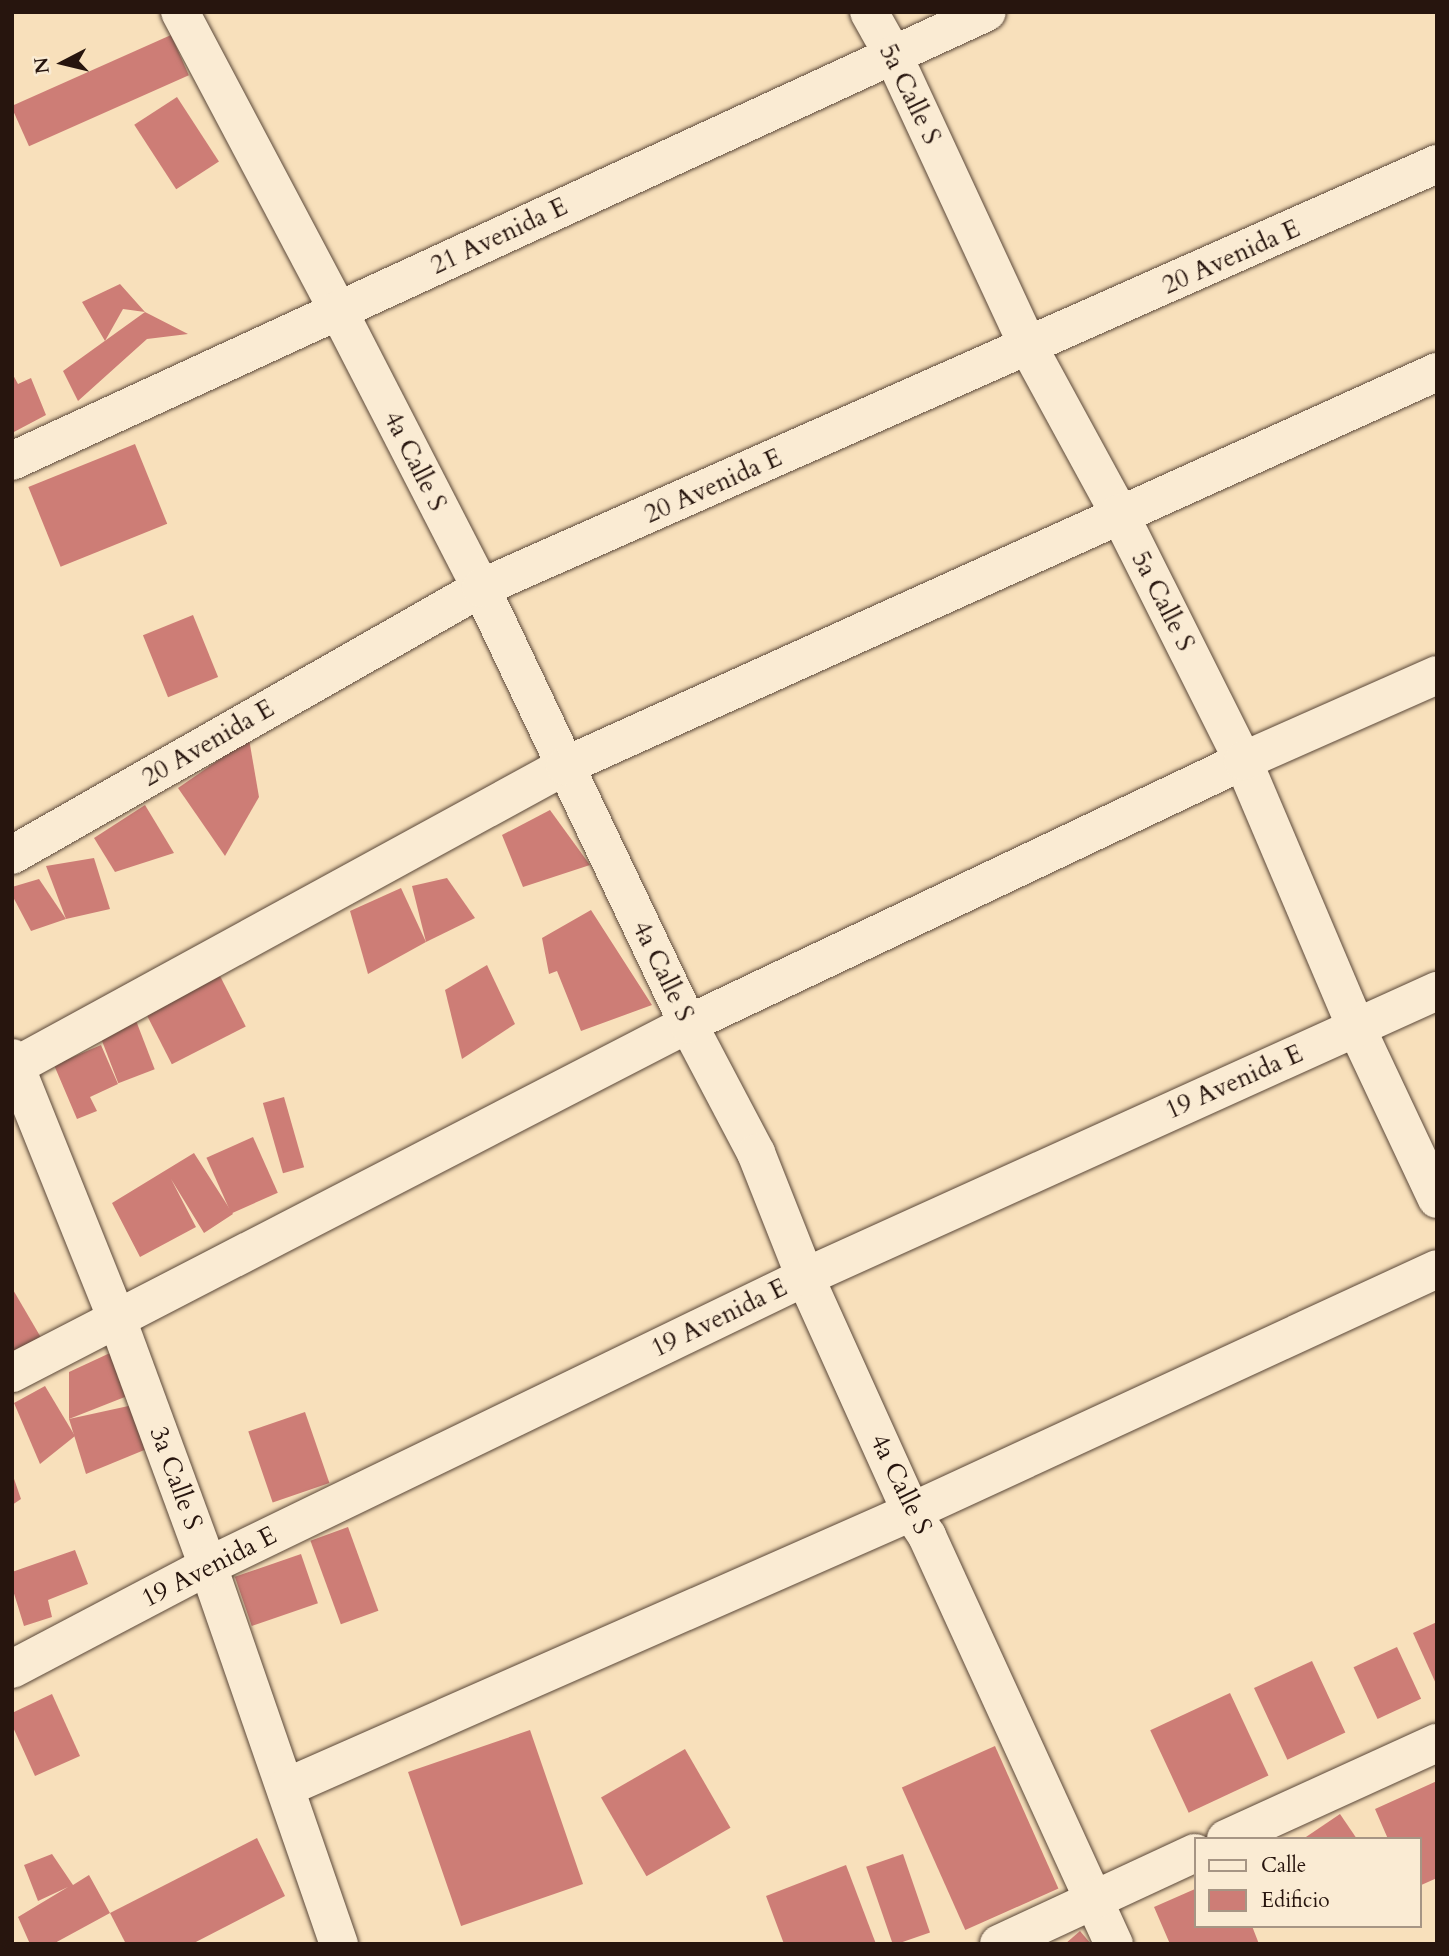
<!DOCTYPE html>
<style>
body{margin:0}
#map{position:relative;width:1449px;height:1956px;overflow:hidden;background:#f8e0bb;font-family:Cardo,serif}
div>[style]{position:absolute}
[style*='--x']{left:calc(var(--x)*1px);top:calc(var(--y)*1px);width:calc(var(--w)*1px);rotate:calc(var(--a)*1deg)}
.building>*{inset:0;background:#cd7d76;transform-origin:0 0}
.roads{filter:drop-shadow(0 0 2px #5b4839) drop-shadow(0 0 2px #5b4839)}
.street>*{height:38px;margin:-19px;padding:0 19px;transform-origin:19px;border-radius:19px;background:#faebd3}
span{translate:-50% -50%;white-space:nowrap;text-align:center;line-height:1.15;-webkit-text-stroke:5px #faebd3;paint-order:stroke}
.street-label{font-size:26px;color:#27150e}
.frame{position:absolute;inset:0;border:14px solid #27150e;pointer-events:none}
.legend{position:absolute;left:1194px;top:1837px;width:228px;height:91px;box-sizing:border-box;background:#faebd3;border:2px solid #a69584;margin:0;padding:9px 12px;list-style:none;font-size:21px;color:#27150e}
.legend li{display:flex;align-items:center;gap:14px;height:35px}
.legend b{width:35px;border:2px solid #a69584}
.north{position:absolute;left:28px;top:28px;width:70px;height:70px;-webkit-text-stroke:5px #faebd3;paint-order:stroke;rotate:263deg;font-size:19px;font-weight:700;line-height:28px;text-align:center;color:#27150e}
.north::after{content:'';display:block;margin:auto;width:24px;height:32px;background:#27150e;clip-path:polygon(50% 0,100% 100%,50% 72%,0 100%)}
</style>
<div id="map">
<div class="building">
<div style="left:171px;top:35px;width:44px;height:175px;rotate:66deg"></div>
<div style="left:177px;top:97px;width:77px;height:51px;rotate:57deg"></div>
<div style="clip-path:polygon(120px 284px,145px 312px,123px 309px,105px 341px,82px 302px)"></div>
<div style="clip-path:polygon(145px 312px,188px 334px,147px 339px,78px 401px,63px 371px)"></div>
<div style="clip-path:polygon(12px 373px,18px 384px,31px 378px,46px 415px,12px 433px)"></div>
<div style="left:135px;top:444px;width:86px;height:115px;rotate:68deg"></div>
<div style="left:193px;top:615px;width:67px;height:54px;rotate:68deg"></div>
<div style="clip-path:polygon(249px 739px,259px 797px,225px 856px,178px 788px)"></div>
<div style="clip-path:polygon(145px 805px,174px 853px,115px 872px,94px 838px)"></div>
<div style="clip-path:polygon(550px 810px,590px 865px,523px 887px,502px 835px)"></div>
<div style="clip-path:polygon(94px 858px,110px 909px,66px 919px,46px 866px)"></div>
<div style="clip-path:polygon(447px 878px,475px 918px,426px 942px,412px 886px)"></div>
<div style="clip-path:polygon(39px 879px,66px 919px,31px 931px,12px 895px,12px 887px)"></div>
<div style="clip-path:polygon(401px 888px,426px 942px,368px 974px,350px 911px)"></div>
<div style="clip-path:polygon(591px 910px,652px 1005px,581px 1031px,557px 971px,549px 974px,542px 938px)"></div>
<div style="clip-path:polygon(487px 965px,515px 1024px,462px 1059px,445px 990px)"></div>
<div style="left:219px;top:974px;width:59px;height:83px;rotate:63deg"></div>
<div style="left:135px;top:1018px;width:55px;height:39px;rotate:69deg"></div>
<div style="clip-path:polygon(101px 1045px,118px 1084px,90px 1097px,97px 1111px,77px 1119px,54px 1065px)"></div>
<div style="left:284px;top:1097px;width:73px;height:22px;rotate:74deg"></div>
<div style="left:253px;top:1137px;width:61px;height:51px;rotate:66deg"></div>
<div style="clip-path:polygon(194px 1153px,233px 1214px,204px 1233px,171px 1179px,196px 1227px,140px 1257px,112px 1203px)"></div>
<div style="clip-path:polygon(12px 1288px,43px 1341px,12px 1359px)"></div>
<div style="clip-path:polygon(110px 1353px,135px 1393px,69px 1419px,69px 1372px)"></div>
<div style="clip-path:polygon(45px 1386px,75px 1436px,40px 1464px,14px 1403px)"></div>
<div style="clip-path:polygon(133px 1405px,154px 1446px,86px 1474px,69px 1419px)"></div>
<div style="left:305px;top:1412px;width:75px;height:60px;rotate:71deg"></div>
<div style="clip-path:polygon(12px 1473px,21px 1499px,12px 1505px)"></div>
<div style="left:348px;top:1527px;width:89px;height:40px;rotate:70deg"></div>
<div style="clip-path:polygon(75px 1550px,88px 1584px,48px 1600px,52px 1617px,24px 1626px,12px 1587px,12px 1572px)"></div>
<div style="left:301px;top:1554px;width:52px;height:70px;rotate:71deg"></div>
<div style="clip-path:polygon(1437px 1622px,1437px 1686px,1413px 1633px)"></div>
<div style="left:1397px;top:1647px;width:57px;height:48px;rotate:65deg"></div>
<div style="left:1312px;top:1661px;width:79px;height:64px;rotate:65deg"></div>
<div style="left:1230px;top:1693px;width:91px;height:88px;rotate:65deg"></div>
<div style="clip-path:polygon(52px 1694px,80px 1756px,35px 1776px,12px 1725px,12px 1713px)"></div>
<div style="left:530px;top:1730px;width:163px;height:129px;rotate:71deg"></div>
<div style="left:995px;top:1746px;width:156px;height:102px;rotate:66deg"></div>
<div style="left:685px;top:1749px;width:91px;height:97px;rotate:60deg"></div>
<div style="clip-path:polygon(1437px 1781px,1437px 1878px,1419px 1886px,1419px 1839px,1388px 1839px,1375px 1809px)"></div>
<div style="clip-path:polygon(1340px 1814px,1357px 1839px,1303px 1839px)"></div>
<div style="clip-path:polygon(257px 1838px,285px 1896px,192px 1944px,126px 1944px,110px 1913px)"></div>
<div style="clip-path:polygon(52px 1854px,73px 1885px,89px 1875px,110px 1913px,53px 1944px,30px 1944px,18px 1917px,68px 1887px,38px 1901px,24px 1865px)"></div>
<div style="left:903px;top:1854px;width:83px;height:39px;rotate:71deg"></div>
<div style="clip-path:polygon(846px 1865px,876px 1944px,784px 1944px,766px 1896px)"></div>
<div style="clip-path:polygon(1195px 1889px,1195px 1926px,1252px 1926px,1259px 1944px,1170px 1944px,1154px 1907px)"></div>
<div style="clip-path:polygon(1080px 1931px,1091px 1944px,1065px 1944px)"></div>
</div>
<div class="roads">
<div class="street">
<div style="--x:180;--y:12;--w:337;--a:62.1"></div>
<div style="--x:338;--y:310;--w:313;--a:62.8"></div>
<div style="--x:481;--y:588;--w:483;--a:64.6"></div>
<div style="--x:688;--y:1024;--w:146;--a:62.2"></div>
<div style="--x:756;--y:1153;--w:133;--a:68.4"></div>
<div style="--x:805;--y:1277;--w:258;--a:65.7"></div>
<div style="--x:911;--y:1512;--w:29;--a:56"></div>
<div style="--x:927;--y:1536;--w:449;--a:65.4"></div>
<div style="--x:869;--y:12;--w:49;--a:60.8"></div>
<div style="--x:893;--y:55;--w:323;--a:65.1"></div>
<div style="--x:1029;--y:348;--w:188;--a:61.4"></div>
<div style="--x:1119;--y:513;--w:277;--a:63.4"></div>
<div style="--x:1243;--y:761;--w:289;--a:67"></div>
<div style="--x:1356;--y:1027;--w:190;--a:64.8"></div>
<div style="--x:12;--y:461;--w:1073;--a:-24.73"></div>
<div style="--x:12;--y:855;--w:540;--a:-29.65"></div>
<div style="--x:481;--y:588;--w:1046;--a:-23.92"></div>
<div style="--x:12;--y:1058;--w:281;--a:68.1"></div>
<div style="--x:117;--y:1319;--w:263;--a:69.8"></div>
<div style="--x:208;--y:1566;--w:400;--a:70.9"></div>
<div style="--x:12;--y:1068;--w:630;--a:-28.64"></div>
<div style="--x:565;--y:766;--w:957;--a:-24.32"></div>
<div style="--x:12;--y:1373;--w:761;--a:-27.31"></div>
<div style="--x:688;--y:1024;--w:614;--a:-25.36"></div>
<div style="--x:1243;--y:761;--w:212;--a:-23.9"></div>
<div style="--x:12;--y:1669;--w:221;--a:-27.7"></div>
<div style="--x:208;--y:1566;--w:663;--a:-25.83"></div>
<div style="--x:805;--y:1277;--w:694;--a:-24.35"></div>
<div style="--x:287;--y:1787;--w:682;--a:-23.78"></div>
<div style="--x:911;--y:1512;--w:579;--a:-24.8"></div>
<div style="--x:1226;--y:1839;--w:232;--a:-24.5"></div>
<div style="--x:999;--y:1944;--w:216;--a:-24.9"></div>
</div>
</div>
<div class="street-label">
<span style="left:910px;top:94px;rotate:64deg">5a Calle S</span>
<span style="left:499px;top:236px;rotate:-25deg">21 Avenida E</span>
<span style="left:1231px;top:257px;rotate:-24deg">20 Avenida E</span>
<span style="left:415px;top:461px;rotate:63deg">4a Calle S</span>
<span style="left:713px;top:486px;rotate:-24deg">20 Avenida E</span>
<span style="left:1163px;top:601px;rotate:63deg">5a Calle S</span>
<span style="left:208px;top:743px;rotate:-30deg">20 Avenida E</span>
<span style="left:663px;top:971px;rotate:64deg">4a Calle S</span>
<span style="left:1234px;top:1082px;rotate:-24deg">19 Avenida E</span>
<span style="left:719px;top:1318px;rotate:-26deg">19 Avenida E</span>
<span style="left:176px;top:1478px;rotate:70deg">3a Calle S</span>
<span style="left:901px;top:1484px;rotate:64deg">4a Calle S</span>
<span style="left:209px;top:1567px;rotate:-27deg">19 Avenida E</span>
</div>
<div class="frame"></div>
<ul class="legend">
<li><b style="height:9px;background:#faebd3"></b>Calle</li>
<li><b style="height:19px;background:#cd7d76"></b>Edificio</li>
</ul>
<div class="north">N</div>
</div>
